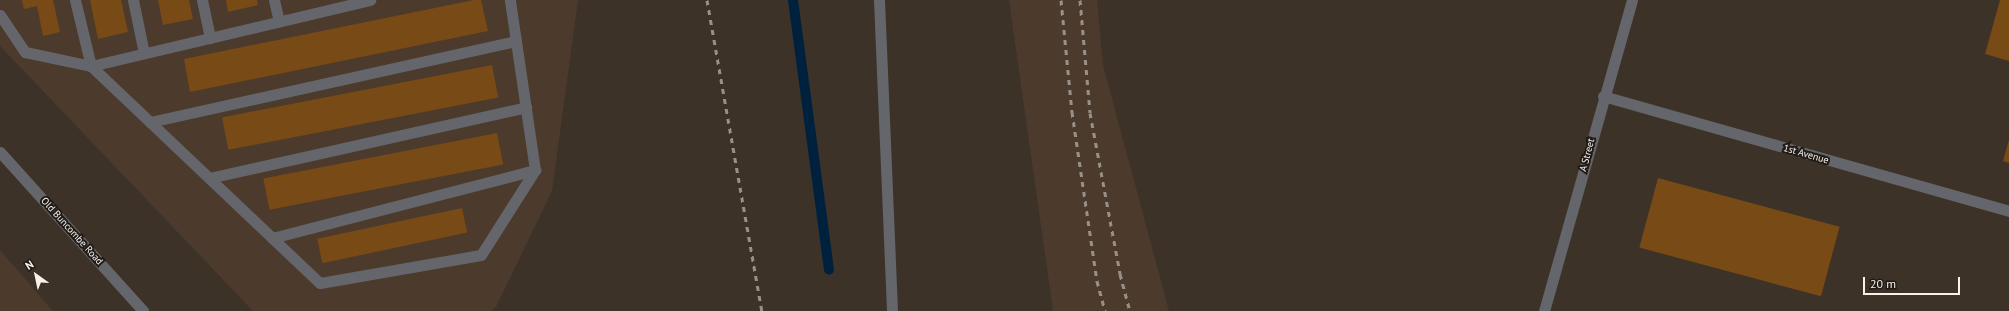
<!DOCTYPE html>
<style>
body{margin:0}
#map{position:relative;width:2009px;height:311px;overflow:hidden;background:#3d3228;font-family:"PT Sans",sans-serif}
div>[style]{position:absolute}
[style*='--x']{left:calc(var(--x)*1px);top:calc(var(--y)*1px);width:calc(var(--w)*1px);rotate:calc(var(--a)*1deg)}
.built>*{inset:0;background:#4c3a2d}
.stream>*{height:10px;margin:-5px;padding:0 5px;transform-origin:5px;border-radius:5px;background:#00213e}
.building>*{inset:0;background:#784a15;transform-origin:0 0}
.service>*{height:11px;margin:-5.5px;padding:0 5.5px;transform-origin:5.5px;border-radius:5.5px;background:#64666c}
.minor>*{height:11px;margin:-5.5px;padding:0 5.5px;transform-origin:5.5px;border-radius:5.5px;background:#64666c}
.tertiary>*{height:11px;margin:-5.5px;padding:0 5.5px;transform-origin:5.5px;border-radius:5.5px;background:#64666c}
.rail>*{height:3px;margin-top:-1.5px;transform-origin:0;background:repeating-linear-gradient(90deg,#999088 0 5px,transparent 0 10px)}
span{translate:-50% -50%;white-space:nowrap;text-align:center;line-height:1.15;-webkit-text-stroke:4px #201b16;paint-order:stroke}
.street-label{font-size:10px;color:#f9f2ec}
.north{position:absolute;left:16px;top:255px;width:40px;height:40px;-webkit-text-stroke:3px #201b16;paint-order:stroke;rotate:327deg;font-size:11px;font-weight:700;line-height:16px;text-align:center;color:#f9f2ec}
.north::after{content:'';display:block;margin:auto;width:14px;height:18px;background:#f9f2ec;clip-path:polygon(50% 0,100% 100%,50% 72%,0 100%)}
.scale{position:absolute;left:1863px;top:277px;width:97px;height:18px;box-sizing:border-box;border:2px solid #f9f2ec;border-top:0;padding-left:5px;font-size:12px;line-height:14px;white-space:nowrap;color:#f9f2ec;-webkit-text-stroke:3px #201b16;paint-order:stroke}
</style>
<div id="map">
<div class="built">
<div style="clip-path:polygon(0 0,578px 0,552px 191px,496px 307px,491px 311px,253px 311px,0 46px)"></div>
<div style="clip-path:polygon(1009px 0,1097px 0,1103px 65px,1169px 311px,1053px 311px)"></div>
<div style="clip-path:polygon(0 250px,53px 311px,0 311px)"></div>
</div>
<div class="stream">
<div style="--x:793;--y:0;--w:272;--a:82.4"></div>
</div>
<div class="building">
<div style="clip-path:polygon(22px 0,53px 0,60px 32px,43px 36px,37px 6px,24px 9px)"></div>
<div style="clip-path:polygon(90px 0,121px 0,128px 32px,98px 39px)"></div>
<div style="clip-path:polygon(158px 0,189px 0,193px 19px,163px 25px)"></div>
<div style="clip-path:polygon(226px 0,257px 0,258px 5px,228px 12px)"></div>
<div style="clip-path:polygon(474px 0,481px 0,488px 31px,190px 92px,184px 59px)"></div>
<div style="clip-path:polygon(2000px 0,2009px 0,2009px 61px,1985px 54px)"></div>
<div style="left:492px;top:65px;width:33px;height:275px;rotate:79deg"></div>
<div style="left:497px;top:133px;width:32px;height:238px;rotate:79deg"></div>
<div style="clip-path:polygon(2009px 140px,2009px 163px,2003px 161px)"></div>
<div style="left:1658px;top:178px;width:188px;height:72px;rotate:15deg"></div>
<div style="left:462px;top:208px;width:25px;height:148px;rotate:78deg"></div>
</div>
<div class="service">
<div style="--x:75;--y:0;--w:68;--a:76.4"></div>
<div style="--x:91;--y:66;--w:315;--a:43.5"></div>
<div style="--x:320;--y:283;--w:163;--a:-9.9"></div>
<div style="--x:481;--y:255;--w:101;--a:-57.6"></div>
<div style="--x:535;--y:170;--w:172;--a:-98.4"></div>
<div style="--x:133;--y:0;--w:54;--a:78.3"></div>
<div style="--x:202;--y:0;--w:39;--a:78"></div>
<div style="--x:274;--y:0;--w:22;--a:77"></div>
<div style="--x:879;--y:0;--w:311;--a:87.6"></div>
<div style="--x:0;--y:15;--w:45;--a:56"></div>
<div style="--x:25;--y:52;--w:67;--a:12"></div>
<div style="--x:91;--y:66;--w:287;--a:-13.3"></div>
<div style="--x:150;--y:122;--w:375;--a:-12.5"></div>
<div style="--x:209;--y:178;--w:325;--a:-12.6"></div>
<div style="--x:272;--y:238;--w:272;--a:-14.5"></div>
</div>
<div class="minor">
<div style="--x:1603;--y:96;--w:422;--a:15.8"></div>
<div style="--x:1544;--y:311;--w:323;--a:-74.2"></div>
</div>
<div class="tertiary">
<div style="--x:0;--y:152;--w:214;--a:48"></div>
</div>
<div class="rail">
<div style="--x:707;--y:0;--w:316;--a:80"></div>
<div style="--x:1061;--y:0;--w:113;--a:84.4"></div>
<div style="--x:1072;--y:112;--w:171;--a:81.6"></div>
<div style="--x:1097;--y:281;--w:31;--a:75"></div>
<div style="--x:1080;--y:0;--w:113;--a:84.9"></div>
<div style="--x:1090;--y:113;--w:164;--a:79.4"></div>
<div style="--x:1120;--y:274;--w:38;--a:75"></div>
</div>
<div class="street-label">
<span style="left:1806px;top:154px;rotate:16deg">1st Avenue</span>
<span style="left:1587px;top:155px;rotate:-75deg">A Street</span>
<span style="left:72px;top:231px;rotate:48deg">Old Buncombe Road</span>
</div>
<div class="north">N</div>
<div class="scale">20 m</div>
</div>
